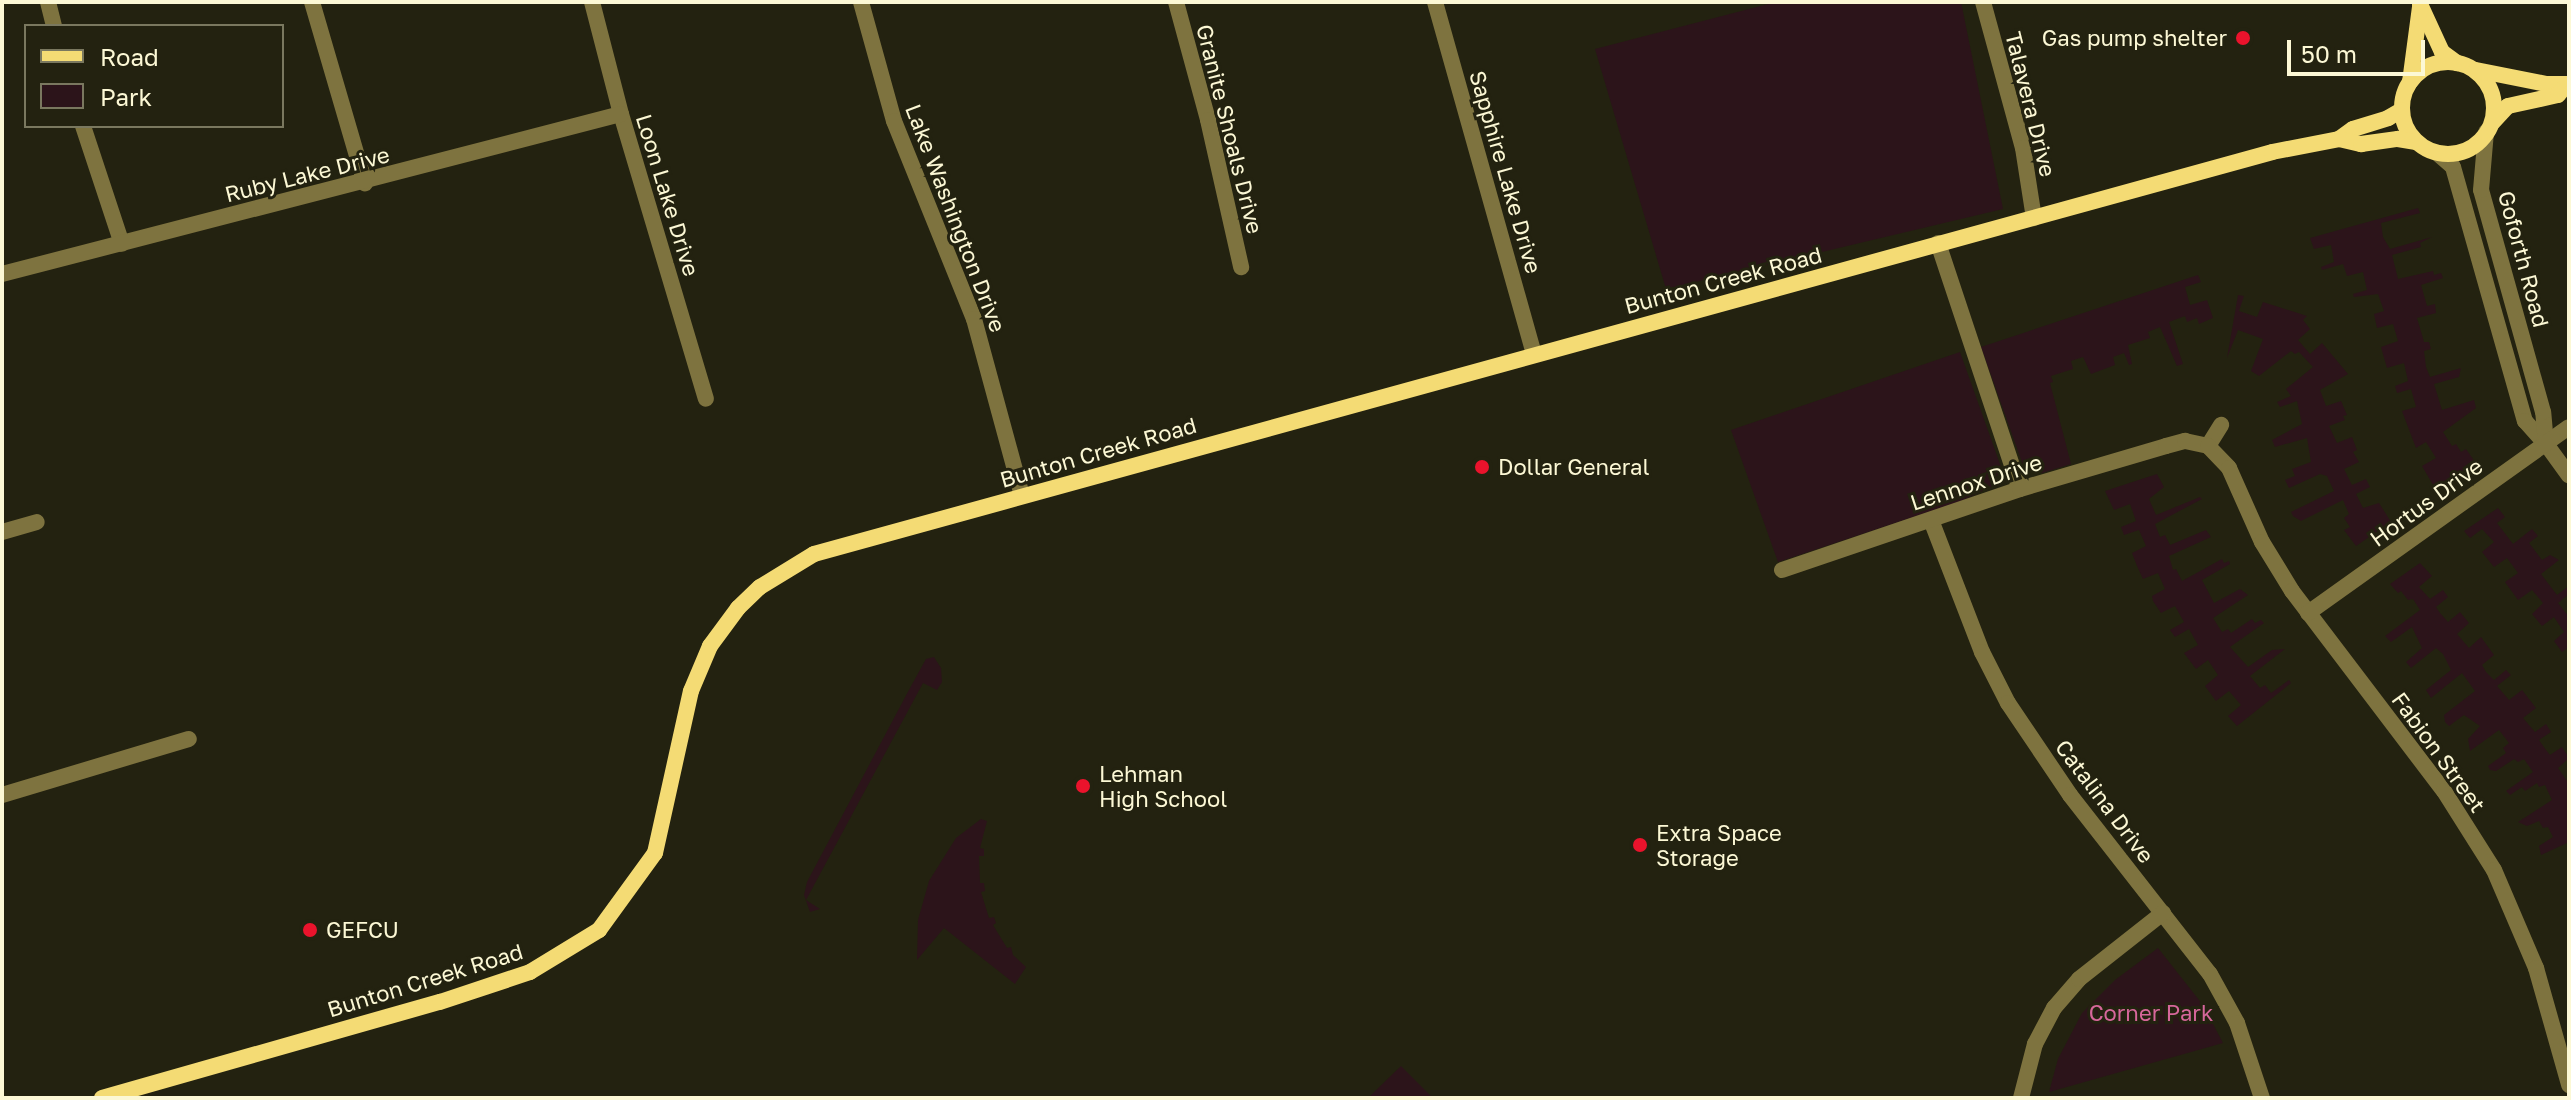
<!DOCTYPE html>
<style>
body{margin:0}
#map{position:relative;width:2571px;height:1100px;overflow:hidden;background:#232210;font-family:"Golos Text",sans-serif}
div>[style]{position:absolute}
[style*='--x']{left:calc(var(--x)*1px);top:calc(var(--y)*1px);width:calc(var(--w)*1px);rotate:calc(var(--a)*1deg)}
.green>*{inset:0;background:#2c141a}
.street>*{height:16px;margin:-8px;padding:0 8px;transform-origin:8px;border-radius:8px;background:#7e733f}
.secondary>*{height:16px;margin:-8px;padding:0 8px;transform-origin:8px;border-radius:8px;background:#f4db74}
.secondary>.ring{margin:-8px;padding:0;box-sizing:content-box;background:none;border:16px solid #f4db74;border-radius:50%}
.dots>*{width:22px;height:22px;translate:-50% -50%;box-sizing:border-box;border:4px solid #232210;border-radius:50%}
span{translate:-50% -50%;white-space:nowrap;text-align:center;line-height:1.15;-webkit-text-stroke:6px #232210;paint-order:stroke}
.poi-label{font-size:22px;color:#fcf8d5}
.right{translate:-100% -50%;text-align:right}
.left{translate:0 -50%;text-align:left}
.street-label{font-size:22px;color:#fcf8d5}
.park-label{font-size:22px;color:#d6679b}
.frame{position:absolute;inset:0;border:4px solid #fcf8d5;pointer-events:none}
.legend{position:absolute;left:24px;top:24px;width:260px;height:104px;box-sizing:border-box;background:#232210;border:2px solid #7a785f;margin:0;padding:10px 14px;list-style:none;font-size:24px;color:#fcf8d5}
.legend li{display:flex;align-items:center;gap:16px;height:40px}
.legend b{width:40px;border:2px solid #7a785f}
.scale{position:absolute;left:2287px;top:40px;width:138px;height:36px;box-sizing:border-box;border:4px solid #fcf8d5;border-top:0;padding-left:10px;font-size:24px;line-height:28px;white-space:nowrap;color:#fcf8d5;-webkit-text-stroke:6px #232210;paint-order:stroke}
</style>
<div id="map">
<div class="green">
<div style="clip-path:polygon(1776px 2px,1961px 2px,2003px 209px,1666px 289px,1595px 49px)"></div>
<div style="clip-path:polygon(2418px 208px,2420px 213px,2381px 223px,2383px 237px,2390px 249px,2432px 237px,2420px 243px,2421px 247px,2392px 255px,2398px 279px,2433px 271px,2434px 275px,2441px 273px,2443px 278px,2421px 285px,2427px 306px,2435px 304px,2436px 313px,2417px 318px,2424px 342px,2429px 342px,2431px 349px,2424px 351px,2426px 367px,2430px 377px,2461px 368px,2459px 377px,2434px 384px,2442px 410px,2474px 400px,2476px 408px,2443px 432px,2452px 446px,2456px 444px,2461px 452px,2466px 449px,2475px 462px,2436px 490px,2422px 466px,2436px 458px,2426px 442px,2416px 448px,2402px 411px,2416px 407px,2411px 389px,2397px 393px,2395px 386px,2408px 381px,2404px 363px,2387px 368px,2381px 347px,2398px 341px,2393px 324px,2377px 328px,2374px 314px,2384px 311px,2378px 294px,2354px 297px,2353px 294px,2367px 290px,2363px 272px,2347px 276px,2343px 264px,2322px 270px,2321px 267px,2334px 262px,2331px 245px,2314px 249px,2310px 238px)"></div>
<div style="clip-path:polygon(2198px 275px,2201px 282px,2185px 287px,2190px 305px,2207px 300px,2213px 318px,2199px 324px,2197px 318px,2187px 322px,2185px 316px,2169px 322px,2183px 364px,2177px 366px,2160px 327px,2148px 332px,2150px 338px,2128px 345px,2132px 364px,2129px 365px,2124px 353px,2113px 357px,2115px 365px,2091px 374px,2083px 357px,2071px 361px,2073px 369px,2051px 376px,2053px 382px,2050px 383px,2071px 464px,2042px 473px,2023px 465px,1981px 347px)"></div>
<div style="clip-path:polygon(2238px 295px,2244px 296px,2239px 311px,2257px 317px,2263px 302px,2307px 316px,2303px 320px,2310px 329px,2298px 340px,2310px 354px,2322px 343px,2348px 374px,2320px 390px,2326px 406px,2341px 401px,2347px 415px,2343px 416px,2345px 420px,2329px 426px,2337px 443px,2352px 437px,2357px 450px,2353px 452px,2359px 462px,2344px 469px,2352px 485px,2366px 479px,2370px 487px,2356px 494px,2363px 508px,2379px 503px,2391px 522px,2356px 546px,2344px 530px,2350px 527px,2344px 518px,2349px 514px,2343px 500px,2301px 521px,2293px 516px,2291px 512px,2334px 491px,2327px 476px,2320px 474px,2289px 488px,2285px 480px,2295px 476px,2292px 469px,2311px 462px,2307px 438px,2275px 447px,2272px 440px,2302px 424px,2297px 401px,2280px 407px,2277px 402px,2291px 396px,2286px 389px,2313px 367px,2299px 352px,2295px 354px,2291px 351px,2259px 376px,2251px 371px,2263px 339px,2238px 330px,2227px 358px)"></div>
<div style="clip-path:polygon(1960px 352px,2001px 467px,1993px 486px,1961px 501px,1778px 562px,1731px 430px)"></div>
<div style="clip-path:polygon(2157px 474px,2164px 487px,2149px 499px,2156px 515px,2200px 497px,2202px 499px,2155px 524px,2160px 537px,2165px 535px,2170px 545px,2206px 530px,2211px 537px,2169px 556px,2173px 570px,2176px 569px,2182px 581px,2222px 559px,2224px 563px,2229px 561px,2230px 564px,2202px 580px,2214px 603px,2240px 589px,2248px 595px,2213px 618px,2222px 632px,2228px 629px,2231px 633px,2252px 619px,2255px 623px,2261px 620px,2264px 623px,2230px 647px,2248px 667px,2272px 650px,2285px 649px,2250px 676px,2260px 688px,2265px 685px,2271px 693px,2289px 680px,2291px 683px,2237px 726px,2228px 716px,2241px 705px,2229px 691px,2216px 701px,2205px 686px,2218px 675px,2208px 660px,2196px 669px,2184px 653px,2198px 645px,2189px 629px,2175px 637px,2170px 630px,2184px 622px,2175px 606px,2161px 613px,2153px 601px,2152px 596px,2165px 589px,2158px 573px,2143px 579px,2137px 566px,2132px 553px,2146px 546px,2139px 530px,2124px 535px,2121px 527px,2136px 521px,2130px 504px,2114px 510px,2105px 491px)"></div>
<div style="clip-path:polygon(2498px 508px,2505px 517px,2497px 523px,2513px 544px,2532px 529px,2538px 536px,2529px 543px,2542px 560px,2550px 555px,2559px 560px,2541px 574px,2557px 595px,2569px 586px,2569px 594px,2558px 603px,2569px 617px,2569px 647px,2562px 652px,2554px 641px,2564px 632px,2554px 617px,2542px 626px,2532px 614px,2543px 603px,2532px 590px,2518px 600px,2505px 582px,2518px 573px,2507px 558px,2494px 567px,2482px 552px,2494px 542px,2482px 529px,2470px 538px,2464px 531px)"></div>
<div style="clip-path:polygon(2420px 563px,2432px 576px,2419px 587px,2430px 599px,2443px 590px,2448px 597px,2436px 607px,2440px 613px,2448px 622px,2460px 612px,2469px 623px,2457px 634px,2469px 648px,2481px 637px,2494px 655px,2482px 665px,2486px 672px,2494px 680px,2506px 670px,2511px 675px,2497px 686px,2509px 700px,2522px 690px,2536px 708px,2523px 718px,2535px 732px,2546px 724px,2551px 732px,2539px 740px,2546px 750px,2550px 755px,2562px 747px,2569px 758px,2558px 768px,2569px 784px,2569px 842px,2541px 855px,2539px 846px,2553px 837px,2548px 827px,2543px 828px,2539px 821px,2527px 826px,2518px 822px,2552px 800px,2545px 785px,2539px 787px,2537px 783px,2525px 791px,2522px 787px,2510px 795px,2506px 791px,2533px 772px,2524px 759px,2518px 762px,2514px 759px,2496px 771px,2490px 770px,2488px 766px,2506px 753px,2503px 748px,2509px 743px,2499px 730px,2470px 751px,2468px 739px,2480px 726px,2464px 715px,2449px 726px,2445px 722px,2444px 715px,2475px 691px,2462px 673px,2431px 698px,2426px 690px,2451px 670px,2443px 654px,2436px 648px,2411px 668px,2406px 662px,2422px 648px,2412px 627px,2391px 642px,2385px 636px,2420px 610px,2413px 599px,2408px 600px,2401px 591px,2398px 593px,2390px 584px)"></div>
<div style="clip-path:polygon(934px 657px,941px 668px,942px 682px,937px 690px,923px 683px,806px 900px,820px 909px,810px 912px,804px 895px,807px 882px,910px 688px,926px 659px)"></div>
<div style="clip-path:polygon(981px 819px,987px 821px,980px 848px,984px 849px,984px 856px,979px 856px,980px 883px,984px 883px,985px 891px,981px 892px,989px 918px,994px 917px,996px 923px,993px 925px,1007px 948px,1011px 947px,1013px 955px,1026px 967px,1015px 984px,944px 928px,917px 960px,918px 920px,929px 881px,956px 838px)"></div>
<div style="clip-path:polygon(2158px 948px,2203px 1005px,2223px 1043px,2049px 1092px,2058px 1059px,2082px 1013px,2115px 980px)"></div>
<div style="clip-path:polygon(1401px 1066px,1433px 1098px,1368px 1098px)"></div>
</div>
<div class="street">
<div style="--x:48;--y:2;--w:25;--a:76"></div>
<div style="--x:312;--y:2;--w:189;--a:73.7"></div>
<div style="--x:592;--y:2;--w:116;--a:75.5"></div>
<div style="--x:621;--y:114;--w:297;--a:73.4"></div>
<div style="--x:861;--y:2;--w:123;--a:74.5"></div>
<div style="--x:894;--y:121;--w:214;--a:68"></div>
<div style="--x:974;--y:319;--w:183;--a:74.8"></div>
<div style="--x:1176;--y:2;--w:122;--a:74.8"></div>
<div style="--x:1208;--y:120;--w:151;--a:77.3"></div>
<div style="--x:1435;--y:2;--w:366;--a:74.3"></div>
<div style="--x:1983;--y:2;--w:151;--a:74.7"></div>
<div style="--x:2023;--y:148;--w:71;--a:81.1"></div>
<div style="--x:83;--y:126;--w:124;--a:71.7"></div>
<div style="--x:2437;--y:153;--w:21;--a:41"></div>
<div style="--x:2453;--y:167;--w:264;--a:74.2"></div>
<div style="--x:2525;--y:421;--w:31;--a:48"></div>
<div style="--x:2546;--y:444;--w:32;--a:-95"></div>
<div style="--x:2543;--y:412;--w:230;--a:-105.6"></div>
<div style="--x:2481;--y:190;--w:58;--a:-85.1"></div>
<div style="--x:1938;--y:243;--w:259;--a:71.6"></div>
<div style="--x:2;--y:274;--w:639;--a:-14.49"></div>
<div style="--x:2546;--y:444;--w:39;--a:54"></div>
<div style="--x:2208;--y:446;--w:25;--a:-58"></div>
<div style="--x:1931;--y:520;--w:142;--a:68.9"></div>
<div style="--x:1982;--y:652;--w:57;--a:63"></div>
<div style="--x:2008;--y:703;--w:111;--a:56"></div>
<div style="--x:2070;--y:795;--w:227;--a:52"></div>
<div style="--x:2210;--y:974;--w:56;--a:61.1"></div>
<div style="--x:2237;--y:1023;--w:79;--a:71.6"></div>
<div style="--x:2;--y:532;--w:36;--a:-16"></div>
<div style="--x:1782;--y:570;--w:251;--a:-18.8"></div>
<div style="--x:2020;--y:489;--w:152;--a:-16.4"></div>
<div style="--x:2166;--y:446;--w:20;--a:-15"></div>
<div style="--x:2185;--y:441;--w:24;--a:12"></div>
<div style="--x:2208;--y:446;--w:30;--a:46"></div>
<div style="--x:2229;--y:468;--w:81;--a:66"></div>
<div style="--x:2262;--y:542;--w:57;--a:58.5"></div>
<div style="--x:2292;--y:591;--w:251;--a:52.8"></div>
<div style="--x:2444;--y:791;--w:93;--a:57.7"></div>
<div style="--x:2494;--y:870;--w:107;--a:66.8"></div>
<div style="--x:2536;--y:968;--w:122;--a:74.2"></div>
<div style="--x:2308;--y:613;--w:320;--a:-35.5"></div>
<div style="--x:2;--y:795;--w:195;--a:-16.7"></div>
<div style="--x:2021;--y:1098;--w:56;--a:-75.5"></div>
<div style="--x:2035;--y:1044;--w:41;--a:-62.2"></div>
<div style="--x:2054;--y:1008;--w:38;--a:-49"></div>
<div style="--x:2079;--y:979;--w:107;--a:-38.2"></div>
</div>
<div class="secondary">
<div style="--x:2420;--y:4;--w:53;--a:65.4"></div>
<div style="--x:2442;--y:52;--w:19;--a:36"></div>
<div class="ring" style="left:2402px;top:62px;width:76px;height:76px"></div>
<div style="--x:2476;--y:70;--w:72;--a:11.2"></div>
<div style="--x:2547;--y:84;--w:22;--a:0"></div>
<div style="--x:2410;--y:82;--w:76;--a:-82.4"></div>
<div style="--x:2493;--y:122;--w:22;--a:-47"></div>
<div style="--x:2508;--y:106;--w:51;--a:-12.4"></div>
<div style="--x:2558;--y:95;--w:13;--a:-51"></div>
<div style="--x:2339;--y:139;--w:17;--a:-36"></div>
<div style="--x:2353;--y:129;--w:37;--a:-17"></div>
<div style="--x:2388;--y:118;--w:16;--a:-30"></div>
<div style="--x:102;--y:1098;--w:351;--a:-15.9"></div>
<div style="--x:440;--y:1002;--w:95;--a:-18.4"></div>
<div style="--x:530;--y:972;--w:81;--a:-31.3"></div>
<div style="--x:599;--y:930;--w:95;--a:-54"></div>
<div style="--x:655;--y:853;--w:166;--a:-77.5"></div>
<div style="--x:691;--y:691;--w:49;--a:-67.1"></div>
<div style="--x:710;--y:646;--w:47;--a:-53.6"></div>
<div style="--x:738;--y:608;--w:30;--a:-44"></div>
<div style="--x:760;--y:587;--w:63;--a:-31.4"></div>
<div style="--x:814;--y:554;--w:1512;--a:-15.41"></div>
<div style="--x:2272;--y:152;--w:68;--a:-11"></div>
<div style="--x:2339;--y:139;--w:23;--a:13"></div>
<div style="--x:2361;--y:144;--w:37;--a:-8"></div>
<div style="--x:2398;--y:139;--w:17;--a:10"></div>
</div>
<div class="dots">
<div style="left:2243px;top:38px;background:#ea132c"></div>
<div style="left:1482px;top:467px;background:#ea132c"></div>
<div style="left:1083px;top:786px;background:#ea132c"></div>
<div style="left:1640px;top:845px;background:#ea132c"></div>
<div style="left:310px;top:930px;background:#ea132c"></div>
</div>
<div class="poi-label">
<span class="right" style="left:2227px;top:38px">Gas pump shelter</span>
<span class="left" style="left:1498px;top:467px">Dollar General</span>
<span class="left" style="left:1099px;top:786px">Lehman<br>High School</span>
<span class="left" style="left:1656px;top:845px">Extra Space<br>Storage</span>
<span class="left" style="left:326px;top:930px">GEFCU</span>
</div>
<div class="street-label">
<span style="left:2031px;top:104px;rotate:76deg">Talavera Drive</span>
<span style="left:1230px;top:129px;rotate:76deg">Granite Shoals Drive</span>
<span style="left:1506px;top:172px;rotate:74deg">Sapphire Lake Drive</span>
<span style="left:307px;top:174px;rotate:-14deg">Ruby Lake Drive</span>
<span style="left:668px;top:195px;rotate:73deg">Loon Lake Drive</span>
<span style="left:956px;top:218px;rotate:69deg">Lake Washington Drive</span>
<span style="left:2524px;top:259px;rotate:75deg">Goforth Road</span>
<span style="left:1723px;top:280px;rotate:-15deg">Bunton Creek Road</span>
<span style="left:1098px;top:452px;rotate:-16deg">Bunton Creek Road</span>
<span style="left:1976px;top:482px;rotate:-18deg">Lennox Drive</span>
<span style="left:2426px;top:502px;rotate:-36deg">Hortus Drive</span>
<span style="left:2439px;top:752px;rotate:54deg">Fabion Street</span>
<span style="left:2105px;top:801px;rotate:53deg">Catalina Drive</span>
<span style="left:425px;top:980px;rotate:-17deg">Bunton Creek Road</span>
</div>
<div class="park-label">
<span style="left:2151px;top:1013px">Corner Park</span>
</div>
<div class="frame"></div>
<ul class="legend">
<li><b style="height:10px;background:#f4db74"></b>Road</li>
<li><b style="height:22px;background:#2c141a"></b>Park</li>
</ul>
<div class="scale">50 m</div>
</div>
